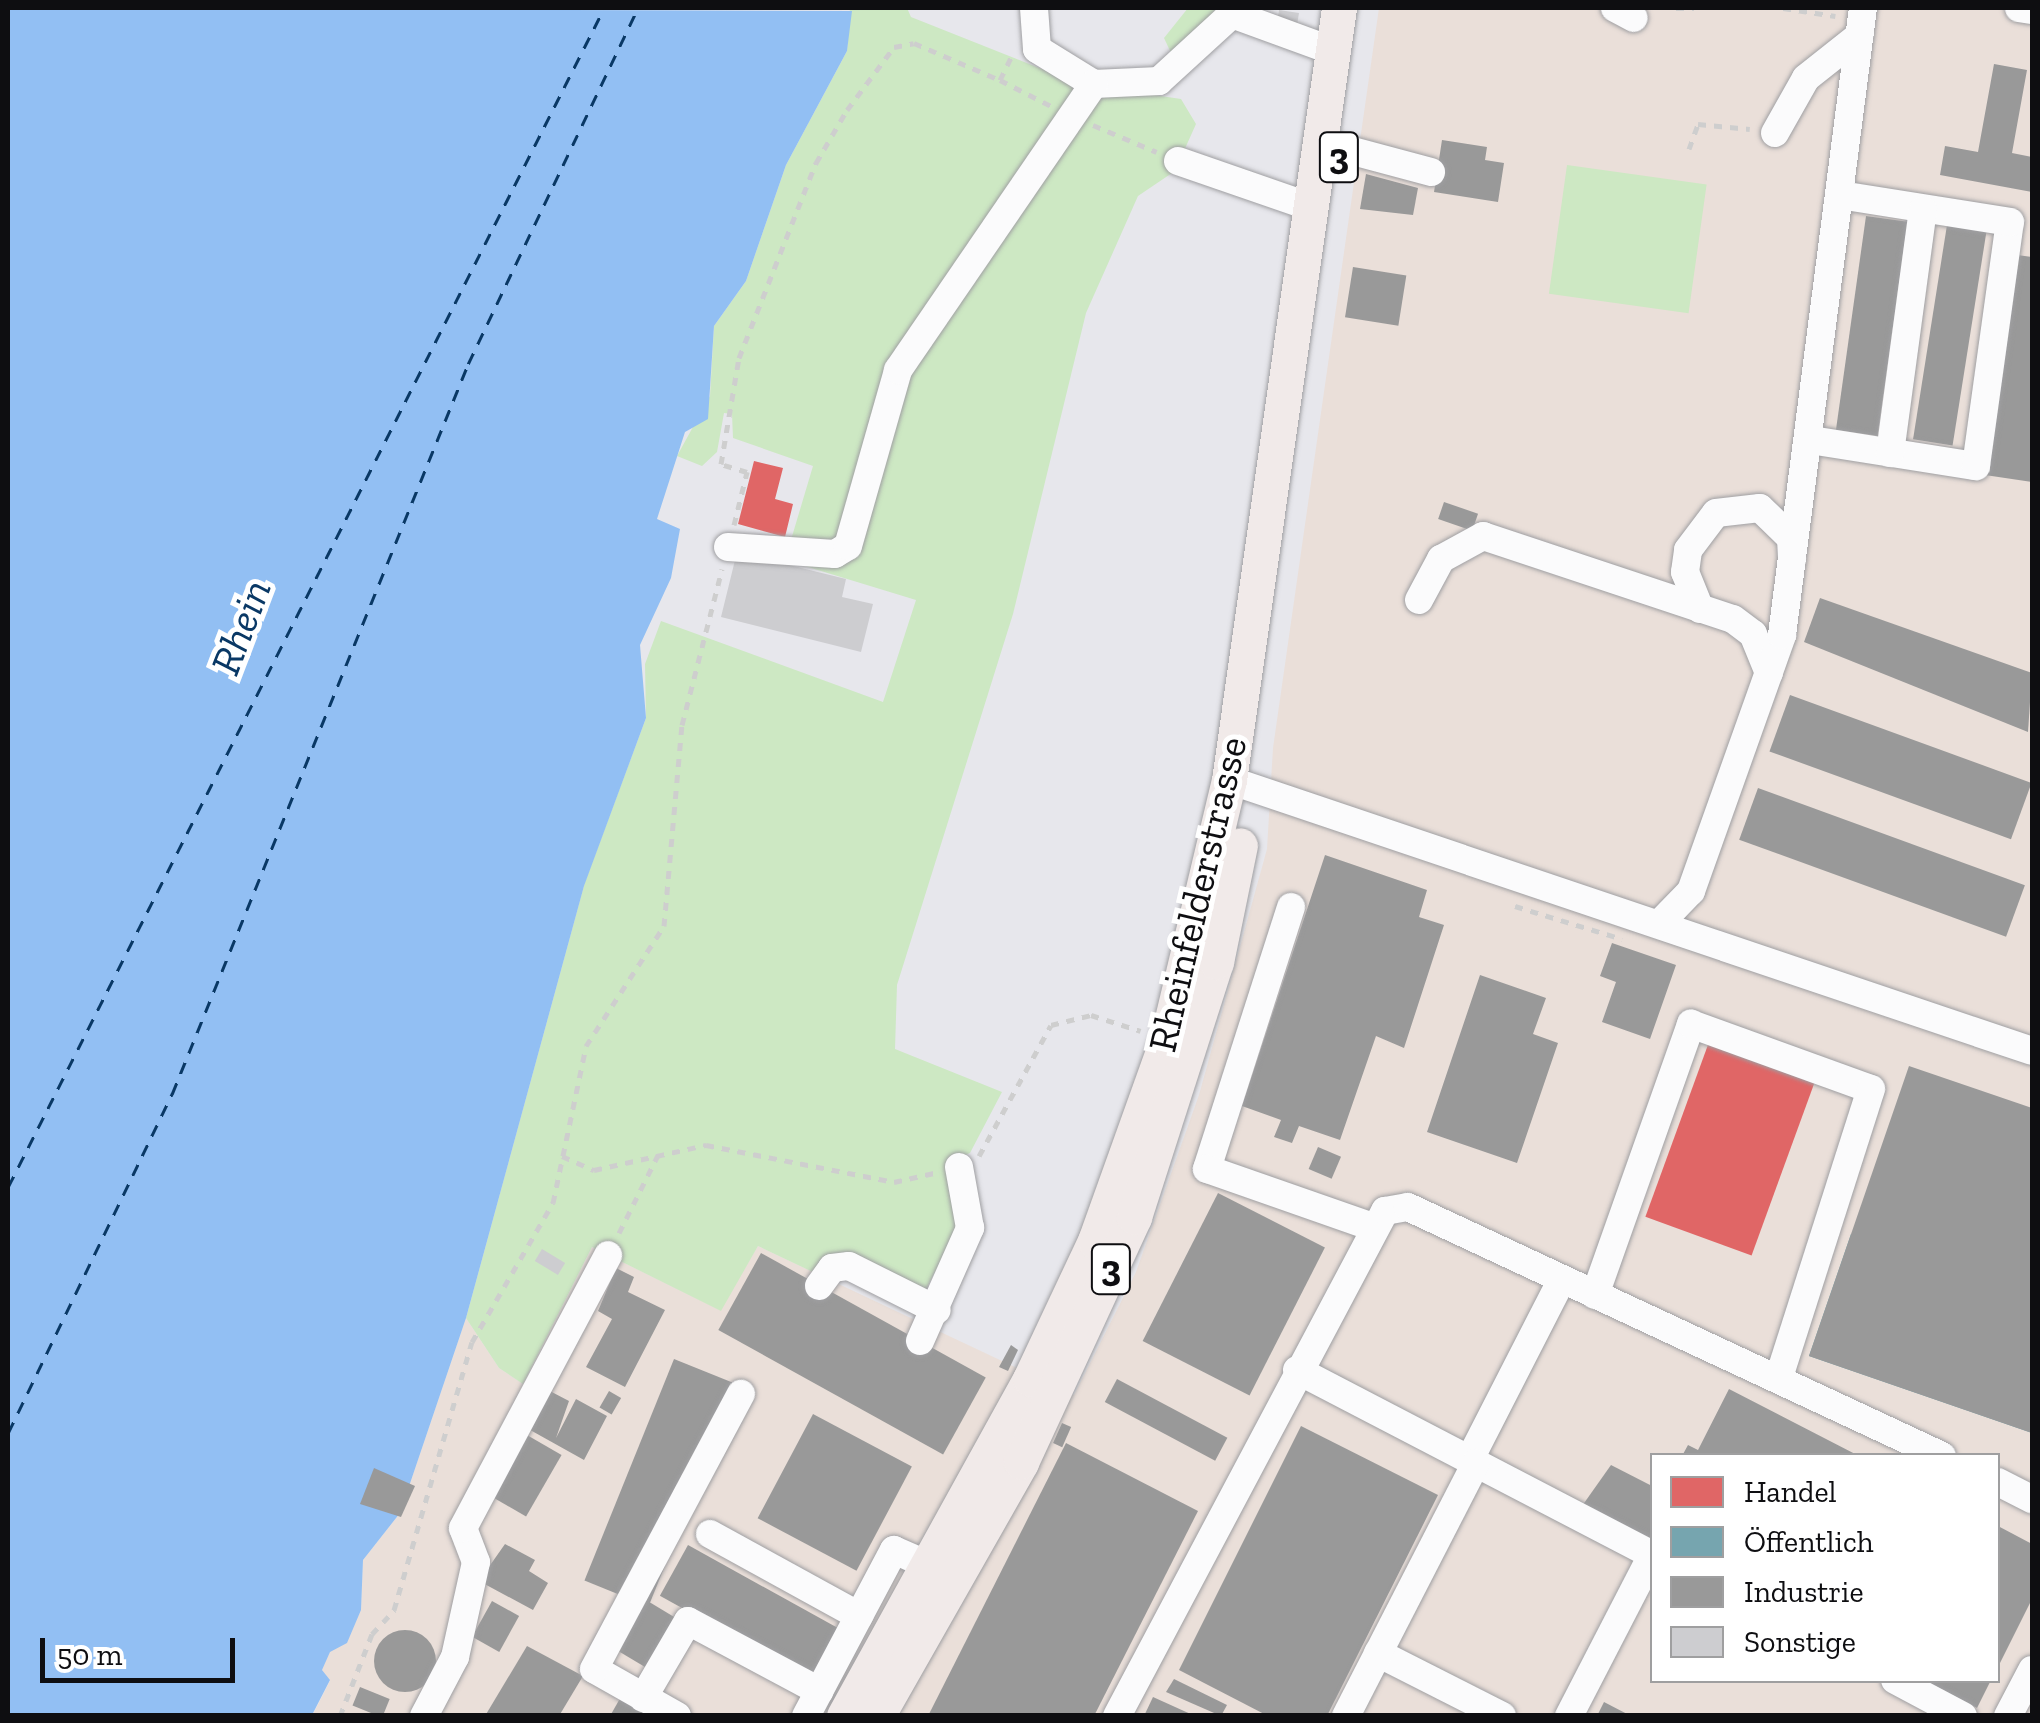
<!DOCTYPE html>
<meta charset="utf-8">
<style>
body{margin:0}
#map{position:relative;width:2040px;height:1723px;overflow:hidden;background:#e7e7ec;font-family:"Zilla Slab",serif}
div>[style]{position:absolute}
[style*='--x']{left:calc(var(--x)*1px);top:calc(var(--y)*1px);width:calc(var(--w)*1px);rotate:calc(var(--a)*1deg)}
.industrial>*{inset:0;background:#eadfd9}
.green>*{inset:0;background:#cde8c3;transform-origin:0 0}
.water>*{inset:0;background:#92bff3}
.shops>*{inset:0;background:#e06666;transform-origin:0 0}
.public>*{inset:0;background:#76a5af}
.industry>*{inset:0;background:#999;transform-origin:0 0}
.round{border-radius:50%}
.ferry>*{height:2.5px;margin-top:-1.25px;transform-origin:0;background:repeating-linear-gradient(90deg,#093865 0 12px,transparent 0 22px)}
.building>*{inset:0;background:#cdcdd0;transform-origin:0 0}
.path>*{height:5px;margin-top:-2.5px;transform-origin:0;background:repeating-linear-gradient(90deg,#cecece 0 8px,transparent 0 16px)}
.roads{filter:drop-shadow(0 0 2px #9f9fa2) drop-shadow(0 0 2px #9f9fa2)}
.minor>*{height:28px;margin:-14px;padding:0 14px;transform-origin:14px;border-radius:14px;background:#fbfbfc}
.major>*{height:35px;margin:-17.5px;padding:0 17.5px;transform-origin:17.5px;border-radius:17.5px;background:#f1eae9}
span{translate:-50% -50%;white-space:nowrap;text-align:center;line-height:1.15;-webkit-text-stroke:10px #fff;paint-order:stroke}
.shield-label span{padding:2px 8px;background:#fff;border:2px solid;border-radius:8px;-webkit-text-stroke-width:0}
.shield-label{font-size:38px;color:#0e0e11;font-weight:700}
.street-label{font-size:40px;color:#0e0e11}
.water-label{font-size:42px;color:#093865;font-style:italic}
.frame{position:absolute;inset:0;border:10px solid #0e0e11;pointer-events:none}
.legend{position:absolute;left:1650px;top:1453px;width:350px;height:230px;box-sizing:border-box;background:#fff;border:2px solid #9f9fa0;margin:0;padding:12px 18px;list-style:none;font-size:30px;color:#0e0e11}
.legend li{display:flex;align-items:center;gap:20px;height:50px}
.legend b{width:50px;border:2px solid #9f9fa0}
.scale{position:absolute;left:40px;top:1638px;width:195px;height:45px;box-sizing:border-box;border:5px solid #0e0e11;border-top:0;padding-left:12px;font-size:30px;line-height:35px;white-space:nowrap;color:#0e0e11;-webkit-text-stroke:8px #fff;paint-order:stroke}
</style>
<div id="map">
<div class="industrial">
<div style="clip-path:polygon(evenodd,1379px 8px,2032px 8px,2032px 1715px,312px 1716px,330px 1681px,322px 1670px,330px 1651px,347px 1642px,361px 1610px,363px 1560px,400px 1513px,466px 1318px,499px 1368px,523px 1384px,592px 1247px,720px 1310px,758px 1246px,1074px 1395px,1136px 1272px,1199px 1095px,1267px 849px,1273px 748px,1379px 8px,1652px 1456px,1998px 1456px,1998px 1680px,1652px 1680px,1652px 1456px)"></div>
</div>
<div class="green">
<div style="clip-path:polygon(850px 8px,907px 8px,911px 17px,1080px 84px,1181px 99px,1196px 124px,1175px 171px,1138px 196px,1086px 313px,1013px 614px,897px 985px,895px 1049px,1002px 1092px,970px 1153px,951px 1161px,963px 1218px,924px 1293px,838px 1253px,817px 1274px,758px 1246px,721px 1311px,592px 1247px,523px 1384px,499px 1368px,466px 1318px,585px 882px,646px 718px,645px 664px,661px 621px,883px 702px,916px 600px,785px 560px,813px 466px,733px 438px,732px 414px,724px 413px,717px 452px,702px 466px,677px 456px,710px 396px,714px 326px,746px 281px,786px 165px,847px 51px)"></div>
<div style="clip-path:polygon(1188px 8px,1216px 8px,1194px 47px,1172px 55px,1164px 38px)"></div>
<div style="left:1567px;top:165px;width:141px;height:130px;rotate:8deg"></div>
</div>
<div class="water">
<div style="clip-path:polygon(8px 8px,852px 11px,847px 51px,786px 165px,746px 281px,714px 326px,708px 419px,685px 432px,657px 519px,680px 529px,671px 578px,640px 645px,646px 718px,584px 886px,466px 1318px,400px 1513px,363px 1560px,361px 1610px,347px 1643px,330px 1652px,322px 1670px,330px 1680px,312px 1715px,8px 1716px)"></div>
</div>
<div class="shops">
<div style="clip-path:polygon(754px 461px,783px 468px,775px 499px,793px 504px,785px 537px,738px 524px)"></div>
<div style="left:1709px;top:1042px;width:113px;height:186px;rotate:20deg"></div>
</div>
<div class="public">
<div style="clip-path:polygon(1851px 1234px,2032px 1297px,2032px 1433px,1809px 1356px)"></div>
</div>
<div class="industry">
<div style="clip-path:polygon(1994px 64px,2027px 70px,2012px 153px,2032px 157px,2032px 192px,1940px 175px,1945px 146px,1978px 152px)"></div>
<div style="clip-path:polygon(1442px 140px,1487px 147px,1485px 160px,1504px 163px,1498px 202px,1434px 192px)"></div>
<div style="clip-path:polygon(1366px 174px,1418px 188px,1413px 215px,1360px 209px)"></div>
<div style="left:1866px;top:216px;width:42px;height:216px;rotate:8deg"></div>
<div style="left:1947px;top:225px;width:40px;height:217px;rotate:9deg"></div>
<div style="clip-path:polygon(2017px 255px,2032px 257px,2032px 482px,1985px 475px)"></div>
<div style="left:1353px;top:267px;width:54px;height:51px;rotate:9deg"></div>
<div style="left:1444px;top:502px;width:36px;height:18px;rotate:19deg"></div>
<div style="clip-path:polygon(1820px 598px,2032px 673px,2028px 732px,1804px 642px)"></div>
<div style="left:1790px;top:695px;width:257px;height:60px;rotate:20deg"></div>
<div style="left:1758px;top:788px;width:284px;height:55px;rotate:20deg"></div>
<div style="clip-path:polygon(1325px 855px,1427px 890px,1419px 917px,1444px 925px,1404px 1048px,1376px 1036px,1340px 1140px,1299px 1126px,1292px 1143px,1274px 1137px,1281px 1120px,1242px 1106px)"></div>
<div style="clip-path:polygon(1612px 943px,1676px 965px,1650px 1039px,1602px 1022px,1616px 982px,1600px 976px)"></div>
<div style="clip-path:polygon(1480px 975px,1546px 998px,1533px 1034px,1558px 1043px,1517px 1163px,1427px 1132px)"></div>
<div style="clip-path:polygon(1909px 1066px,2032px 1108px,2032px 1433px,1809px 1356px)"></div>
<div style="left:1318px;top:1147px;width:25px;height:24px;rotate:23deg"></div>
<div style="left:1218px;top:1193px;width:120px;height:166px;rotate:27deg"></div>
<div style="left:761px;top:1253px;width:257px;height:88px;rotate:29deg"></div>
<div style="clip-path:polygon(616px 1268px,634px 1277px,628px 1292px,665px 1310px,625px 1387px,586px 1367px,612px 1319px,598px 1311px)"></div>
<div style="clip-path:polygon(1011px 1345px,1018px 1350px,1008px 1371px,999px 1367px)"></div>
<div style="left:674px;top:1359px;width:69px;height:239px;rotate:22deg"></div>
<div style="left:1117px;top:1379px;width:125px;height:26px;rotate:28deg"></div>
<div style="clip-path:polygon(546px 1389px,569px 1401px,556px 1438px,576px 1399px,607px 1416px,584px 1460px,523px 1426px)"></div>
<div style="clip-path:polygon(1729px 1389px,1859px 1456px,1682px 1456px,1688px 1445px,1698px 1450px)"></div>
<div style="left:609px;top:1391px;width:14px;height:19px;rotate:30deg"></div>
<div style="left:813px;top:1414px;width:112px;height:118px;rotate:28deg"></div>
<div style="left:1062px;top:1423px;width:10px;height:22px;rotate:24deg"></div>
<div style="clip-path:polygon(1301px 1426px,1438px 1495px,1327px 1716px,1268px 1716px,1179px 1670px)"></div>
<div style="left:520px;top:1431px;width:48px;height:71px;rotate:30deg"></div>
<div style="clip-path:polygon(1066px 1443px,1198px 1511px,1094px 1716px,928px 1716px)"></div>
<div style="clip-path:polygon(1611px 1465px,1652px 1486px,1652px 1542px,1582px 1506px)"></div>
<div style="clip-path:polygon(374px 1468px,415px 1486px,401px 1517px,360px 1504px)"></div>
<div style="clip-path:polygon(1998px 1526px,2032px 1544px,2032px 1599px,1998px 1667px)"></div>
<div style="clip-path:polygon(505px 1544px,535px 1560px,529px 1571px,548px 1583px,533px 1610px,479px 1581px)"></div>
<div style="left:688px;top:1545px;width:176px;height:58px;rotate:29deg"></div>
<div style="left:646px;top:1600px;width:42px;height:58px;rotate:31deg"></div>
<div style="left:492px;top:1601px;width:31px;height:41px;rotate:29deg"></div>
<div class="round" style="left:374px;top:1630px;width:62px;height:62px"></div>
<div style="clip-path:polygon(527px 1646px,583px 1676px,559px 1716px,485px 1716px)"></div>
<div style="clip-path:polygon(1174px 1679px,1227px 1705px,1221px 1716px,1166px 1692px)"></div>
<div style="clip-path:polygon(1924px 1680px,1991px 1680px,1977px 1708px)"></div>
<div style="left:360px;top:1687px;width:32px;height:20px;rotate:22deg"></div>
<div style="clip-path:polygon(622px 1695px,666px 1716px,610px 1716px)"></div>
<div style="clip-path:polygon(1153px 1697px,1195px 1716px,1144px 1716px)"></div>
<div style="clip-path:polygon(1604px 1702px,1631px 1716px,1597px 1716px)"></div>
</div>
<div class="ferry">
<div style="--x:8;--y:1187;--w:1321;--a:-63.18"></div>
<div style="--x:8;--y:1433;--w:377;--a:-64.2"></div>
<div style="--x:172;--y:1094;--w:788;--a:-67.93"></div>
<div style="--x:468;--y:364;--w:395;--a:-64.5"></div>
</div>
<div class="building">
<div style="clip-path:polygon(1279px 10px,1299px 13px,1296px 31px,1277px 25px)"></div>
<div style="clip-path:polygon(737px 552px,846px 579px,842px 597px,873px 604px,861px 652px,721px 617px)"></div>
<div style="left:542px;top:1249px;width:27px;height:14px;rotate:31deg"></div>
</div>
<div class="path">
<div style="--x:1676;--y:8;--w:18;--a:0"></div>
<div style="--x:1783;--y:8;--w:53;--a:8.7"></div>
<div style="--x:1000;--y:80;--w:57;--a:27"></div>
<div style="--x:1093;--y:125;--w:69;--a:22.9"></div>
<div style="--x:1689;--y:149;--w:27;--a:-70"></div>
<div style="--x:1698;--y:124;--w:52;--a:5.5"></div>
<div style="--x:734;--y:525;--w:55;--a:-76.2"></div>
<div style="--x:747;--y:472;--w:27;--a:-163"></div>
<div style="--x:721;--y:464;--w:108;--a:-80.4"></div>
<div style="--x:739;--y:358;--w:210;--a:-68.5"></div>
<div style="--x:816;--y:163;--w:61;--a:-59.7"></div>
<div style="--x:847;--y:110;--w:79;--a:-53.3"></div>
<div style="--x:894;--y:47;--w:20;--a:-11"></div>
<div style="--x:914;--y:43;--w:94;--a:23.3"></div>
<div style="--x:1000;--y:80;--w:28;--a:-64"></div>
<div style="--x:1515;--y:906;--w:112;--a:17.1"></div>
<div style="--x:562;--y:1156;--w:35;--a:24"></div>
<div style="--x:594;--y:1170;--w:115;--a:-12.6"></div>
<div style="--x:706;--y:1145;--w:192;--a:11.1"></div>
<div style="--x:894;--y:1182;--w:41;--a:-12.7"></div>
<div style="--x:979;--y:1156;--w:149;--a:-61.2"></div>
<div style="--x:1051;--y:1025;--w:41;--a:-14"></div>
<div style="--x:1091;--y:1015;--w:52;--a:17.7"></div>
<div style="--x:619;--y:1233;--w:92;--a:-63.4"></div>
<div style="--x:340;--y:1716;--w:88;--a:-68.7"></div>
<div style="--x:372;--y:1634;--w:33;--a:-47"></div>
<div style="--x:394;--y:1610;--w:279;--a:-73.8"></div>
<div style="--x:472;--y:1342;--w:161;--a:-59.8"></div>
<div style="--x:553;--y:1203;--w:160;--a:-78.1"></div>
<div style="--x:586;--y:1046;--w:143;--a:-57"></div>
<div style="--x:664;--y:926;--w:202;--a:-84.9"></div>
<div style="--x:682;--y:725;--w:161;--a:-75.6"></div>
</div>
<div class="roads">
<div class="minor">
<div style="--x:1034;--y:8;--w:41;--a:85.8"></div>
<div style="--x:1037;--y:49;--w:67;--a:31.6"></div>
<div style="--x:1094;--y:84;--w:65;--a:-2.6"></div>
<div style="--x:1159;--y:81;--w:99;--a:-42.5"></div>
<div style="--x:1232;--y:14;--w:108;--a:20.1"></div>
<div style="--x:1615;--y:8;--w:21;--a:28"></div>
<div style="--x:2019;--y:8;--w:13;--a:9"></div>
<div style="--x:1775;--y:133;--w:63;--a:-60.6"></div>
<div style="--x:1806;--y:78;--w:68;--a:-38.4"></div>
<div style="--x:1319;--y:142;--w:116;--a:15"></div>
<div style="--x:1178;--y:161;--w:141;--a:19.1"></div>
<div style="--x:1811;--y:440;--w:167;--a:9"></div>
<div style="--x:1976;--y:466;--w:246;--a:-82.1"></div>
<div style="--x:2010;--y:222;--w:167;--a:-171"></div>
<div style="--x:1890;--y:453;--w:245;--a:-82.3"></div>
<div style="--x:728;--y:547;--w:107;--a:3.7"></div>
<div style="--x:835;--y:554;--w:15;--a:-32"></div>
<div style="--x:848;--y:546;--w:183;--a:-74.1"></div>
<div style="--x:898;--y:370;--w:347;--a:-55.6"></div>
<div style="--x:1419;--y:600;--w:47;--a:-61.8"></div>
<div style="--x:1441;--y:559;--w:48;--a:-28.7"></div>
<div style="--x:1483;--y:536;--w:263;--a:18.4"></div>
<div style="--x:1733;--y:619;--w:25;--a:37"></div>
<div style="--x:1753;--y:634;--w:42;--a:67.7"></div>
<div style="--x:1700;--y:609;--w:40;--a:-112"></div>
<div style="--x:1685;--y:572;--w:22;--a:-82"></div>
<div style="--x:1688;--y:550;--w:46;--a:-52.9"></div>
<div style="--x:1716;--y:513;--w:44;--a:-6.5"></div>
<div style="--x:1760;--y:508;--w:43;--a:44.1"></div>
<div style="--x:1791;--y:538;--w:21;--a:87"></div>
<div style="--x:1229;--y:780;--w:847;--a:18.65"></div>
<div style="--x:1291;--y:907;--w:275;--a:107.8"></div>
<div style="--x:1207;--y:1169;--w:173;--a:19.3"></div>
<div style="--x:1661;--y:922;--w:43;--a:-45.9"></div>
<div style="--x:1691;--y:891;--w:272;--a:-70.4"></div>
<div style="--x:1782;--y:635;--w:632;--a:-82.64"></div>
<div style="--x:819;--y:1286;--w:22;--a:-54"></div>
<div style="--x:832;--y:1268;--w:17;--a:-7"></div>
<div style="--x:849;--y:1266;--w:98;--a:26.6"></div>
<div style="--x:1595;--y:1295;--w:288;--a:-70.5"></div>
<div style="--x:1691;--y:1024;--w:191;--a:19.9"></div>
<div style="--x:1871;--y:1089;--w:302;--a:107.7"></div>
<div style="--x:920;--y:1341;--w:124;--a:-66.1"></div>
<div style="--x:970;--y:1228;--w:62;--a:-100.2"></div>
<div style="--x:1297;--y:1370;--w:400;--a:27.5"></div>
<div style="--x:1470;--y:1459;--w:202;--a:-62.9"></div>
<div style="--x:1998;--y:1482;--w:38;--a:27"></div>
<div style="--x:710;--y:1534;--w:170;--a:28.8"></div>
<div style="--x:1378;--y:1653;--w:139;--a:26.9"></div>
<div style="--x:1895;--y:1680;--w:77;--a:27.9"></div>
<div style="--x:643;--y:1698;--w:89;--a:-59.7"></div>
<div style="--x:688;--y:1621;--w:149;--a:28.1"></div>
<div style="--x:424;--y:1716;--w:67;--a:-62.3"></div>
<div style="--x:455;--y:1657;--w:97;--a:-77.5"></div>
<div style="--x:476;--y:1562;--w:36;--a:-111"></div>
<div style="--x:463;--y:1528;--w:309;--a:-62"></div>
<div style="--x:677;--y:1716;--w:95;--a:-150.5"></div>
<div style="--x:594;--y:1669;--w:312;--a:-61.9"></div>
<div style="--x:806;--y:1716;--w:188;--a:-62.1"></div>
<div style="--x:894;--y:1550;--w:55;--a:23.7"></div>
<div style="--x:1117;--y:1716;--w:572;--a:-62.05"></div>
<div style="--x:1385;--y:1211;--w:23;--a:-10"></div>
<div style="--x:1408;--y:1207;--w:589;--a:25"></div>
<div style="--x:1346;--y:1716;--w:284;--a:-62.8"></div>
<div style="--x:1569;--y:1716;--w:181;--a:-62.7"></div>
<div style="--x:2008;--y:1716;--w:52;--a:-62.4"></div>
</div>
<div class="major">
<div style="--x:844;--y:1716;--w:385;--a:-61.1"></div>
<div style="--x:1030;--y:1379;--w:153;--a:-64.8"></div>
<div style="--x:1095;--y:1241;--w:214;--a:-70.3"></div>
<div style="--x:1167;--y:1040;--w:267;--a:-76.6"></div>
<div style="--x:1229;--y:780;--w:780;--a:-81.89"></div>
<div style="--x:877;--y:1716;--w:292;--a:-60.4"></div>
<div style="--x:1021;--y:1462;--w:270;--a:-65.2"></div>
<div style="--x:1134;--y:1217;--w:268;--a:-72.2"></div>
<div style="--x:1216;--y:962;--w:119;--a:-78.4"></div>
</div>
</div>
<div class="shield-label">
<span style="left:1339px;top:157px">3</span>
<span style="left:1111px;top:1269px">3</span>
</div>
<div class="street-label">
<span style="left:1197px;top:894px;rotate:-77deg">Rheinfelderstrasse</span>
</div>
<div class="water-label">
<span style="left:241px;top:627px;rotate:-69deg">Rhein</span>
</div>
<div class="frame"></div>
<ul class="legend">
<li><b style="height:28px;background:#e06666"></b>Handel</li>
<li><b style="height:28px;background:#76a5af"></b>Öffentlich</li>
<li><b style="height:28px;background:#999"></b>Industrie</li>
<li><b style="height:28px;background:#cdcdd0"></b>Sonstige</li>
</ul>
<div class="scale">50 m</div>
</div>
